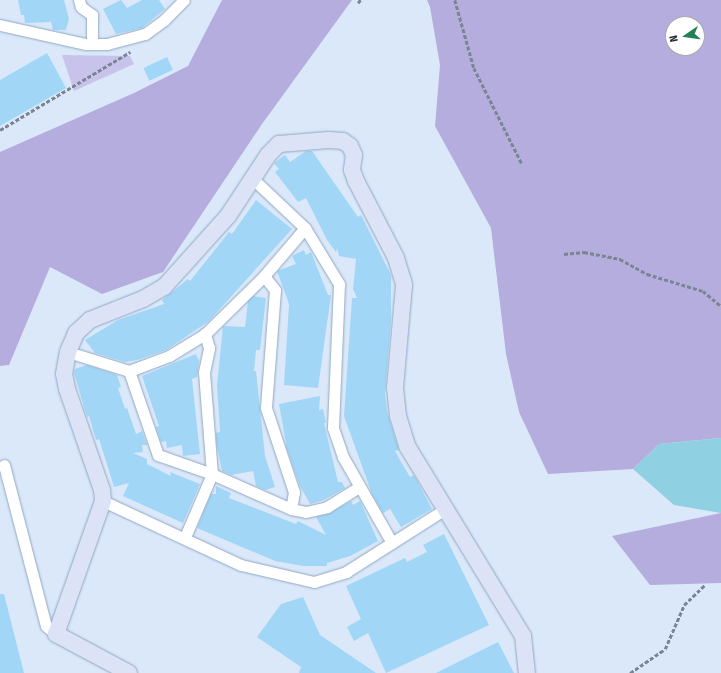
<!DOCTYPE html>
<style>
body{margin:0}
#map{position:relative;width:721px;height:673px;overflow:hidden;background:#dae8fa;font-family:"Fira Sans Condensed",sans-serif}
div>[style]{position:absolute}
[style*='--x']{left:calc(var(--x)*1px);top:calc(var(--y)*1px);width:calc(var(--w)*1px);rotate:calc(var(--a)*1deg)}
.green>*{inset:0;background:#c8c3eb}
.forest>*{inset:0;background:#b4adde}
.water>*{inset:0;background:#8fd0e2}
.building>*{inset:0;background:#a1d6f6;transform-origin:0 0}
.path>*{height:2.5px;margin-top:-1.25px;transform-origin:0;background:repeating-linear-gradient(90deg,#7a8594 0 4px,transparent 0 6px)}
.roads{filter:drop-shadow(0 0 1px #90a7c2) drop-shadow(0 0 1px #90a7c2)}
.street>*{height:11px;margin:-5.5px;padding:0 5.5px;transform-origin:5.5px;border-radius:5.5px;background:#fff}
.secondary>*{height:16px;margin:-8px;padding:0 8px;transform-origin:8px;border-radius:8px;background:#dde3f7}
span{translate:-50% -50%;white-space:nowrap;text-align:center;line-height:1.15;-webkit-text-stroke:3.5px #fff;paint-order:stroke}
.north{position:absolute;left:665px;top:16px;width:40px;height:40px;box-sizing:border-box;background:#fff;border:1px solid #a5a8ad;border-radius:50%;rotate:257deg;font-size:11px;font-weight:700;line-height:16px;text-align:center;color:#1d2631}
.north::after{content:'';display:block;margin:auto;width:14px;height:18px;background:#238158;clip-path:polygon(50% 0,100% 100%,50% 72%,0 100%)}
</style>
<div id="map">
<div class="green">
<div style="clip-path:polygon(62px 55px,130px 56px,134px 64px,74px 91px)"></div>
</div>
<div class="forest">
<div style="clip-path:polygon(222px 0,352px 0,262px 124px,163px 272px,102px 294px,50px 267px,9px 365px,0 366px,0 152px,134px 93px,188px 66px)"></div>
<div style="clip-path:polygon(evenodd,427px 0,721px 0,721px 438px,659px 444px,633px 469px,548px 474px,519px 412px,506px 354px,491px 228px,435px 126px,440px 65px,430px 7px,427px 0,673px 24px,697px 24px,697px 48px,673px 48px,673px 24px)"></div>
<div style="clip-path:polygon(721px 513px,721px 583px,650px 585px,612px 536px)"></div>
</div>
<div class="water">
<div style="clip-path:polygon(721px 438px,721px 513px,674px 505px,633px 469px,659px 444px)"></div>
</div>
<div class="building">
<div style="clip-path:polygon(18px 0,64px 0,69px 19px,66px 30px,53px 30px,51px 22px,25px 23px,24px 15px,21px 15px)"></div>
<div style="clip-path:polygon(121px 0,127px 8px,142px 0,159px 0,165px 9px,142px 28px,116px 34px,103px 9px)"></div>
<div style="clip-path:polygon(47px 53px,66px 88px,0 126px,0 80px)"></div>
<div style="left:167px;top:57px;width:14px;height:26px;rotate:65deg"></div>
<div style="clip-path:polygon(306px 151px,312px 151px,358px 217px,361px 215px,391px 275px,391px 320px,385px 394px,387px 411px,399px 450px,395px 451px,410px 477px,414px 475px,432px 509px,401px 527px,390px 509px,383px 513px,372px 494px,344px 416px,352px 298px,357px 298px,353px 289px,356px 259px,339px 256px,337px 248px,336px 252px,327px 240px,306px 198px,298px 202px,275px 172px,279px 169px,274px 163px,285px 155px,290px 162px)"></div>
<div style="clip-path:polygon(256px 200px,292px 229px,209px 321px,166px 350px,137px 360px,125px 362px,95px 353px,85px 340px,118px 320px,164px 304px,162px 300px,188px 279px,190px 281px,229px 232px,232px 234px)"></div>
<div style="clip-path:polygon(304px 250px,306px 255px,311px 252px,328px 295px,331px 295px,318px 388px,284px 385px,289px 304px,277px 271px,296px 264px,292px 256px)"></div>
<div style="clip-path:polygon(253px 296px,266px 298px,260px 350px,256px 350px,254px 371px,256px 371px,265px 456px,275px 487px,265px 490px,256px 486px,253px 471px,231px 475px,222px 471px,216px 441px,216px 433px,220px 432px,217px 385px,223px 326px,245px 327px,248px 301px)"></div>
<div style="clip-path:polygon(196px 354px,199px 361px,197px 377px,192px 379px,200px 454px,183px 456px,182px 445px,167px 448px,166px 441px,161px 442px,156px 427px,159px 426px,142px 376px)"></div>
<div style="clip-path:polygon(87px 365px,117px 375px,121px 387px,118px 388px,125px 409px,127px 408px,136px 434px,142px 431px,147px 445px,142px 445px,143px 452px,133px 453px,147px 459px,147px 464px,171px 476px,170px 472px,200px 484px,183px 523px,123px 496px,129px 483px,114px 487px,99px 439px,96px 440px,89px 416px,87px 417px,74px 373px,75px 369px)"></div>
<div style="clip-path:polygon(320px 396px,319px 410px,323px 409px,326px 423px,324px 423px,338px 482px,342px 482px,345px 488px,324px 500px,310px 504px,300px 486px,287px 449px,279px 404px)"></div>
<div style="clip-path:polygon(216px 486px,231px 493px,229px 498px,296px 524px,298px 521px,326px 535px,316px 517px,330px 513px,351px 501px,353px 505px,360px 501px,378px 541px,350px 556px,327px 563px,327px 566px,303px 566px,275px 561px,197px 528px,211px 494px,216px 494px)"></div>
<div style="clip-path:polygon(444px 534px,489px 625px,386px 673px,368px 633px,354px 641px,347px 627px,361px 619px,346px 586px,405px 558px,407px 562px,427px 552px,423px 545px)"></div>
<div style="clip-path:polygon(0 594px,4px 594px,24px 673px,0 673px)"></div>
<div style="clip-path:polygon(303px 597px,320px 635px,376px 673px,299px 673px,301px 667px,257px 637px,281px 604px)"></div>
<div style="clip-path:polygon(498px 642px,514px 673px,436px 673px)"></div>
</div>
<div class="path">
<div style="--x:455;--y:0;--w:71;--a:74.4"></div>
<div style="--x:474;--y:68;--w:107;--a:63.4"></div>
<div style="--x:358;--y:3;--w:4;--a:-56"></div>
<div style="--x:0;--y:130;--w:152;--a:-31"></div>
<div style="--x:564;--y:254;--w:20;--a:-6"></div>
<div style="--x:584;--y:252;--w:37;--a:11"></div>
<div style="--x:620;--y:259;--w:31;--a:29"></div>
<div style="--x:647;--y:274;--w:59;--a:16.9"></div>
<div style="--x:703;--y:291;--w:23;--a:40"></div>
<div style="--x:630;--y:673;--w:42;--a:-34.4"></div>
<div style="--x:665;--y:649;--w:48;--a:-66.6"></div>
<div style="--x:684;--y:605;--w:29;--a:-44"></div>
</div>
<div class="roads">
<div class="street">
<div style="--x:79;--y:0;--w:7;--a:74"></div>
<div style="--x:81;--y:7;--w:14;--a:36"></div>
<div style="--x:92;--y:15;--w:29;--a:90"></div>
<div style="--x:0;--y:25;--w:88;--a:12.5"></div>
<div style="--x:86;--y:44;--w:21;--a:0"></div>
<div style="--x:107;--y:44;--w:39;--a:-15"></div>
<div style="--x:145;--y:34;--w:24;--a:-36"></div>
<div style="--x:164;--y:20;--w:28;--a:-45"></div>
<div style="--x:253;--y:179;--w:71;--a:43.3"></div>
<div style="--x:305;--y:228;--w:66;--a:58.7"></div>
<div style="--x:339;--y:284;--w:144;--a:92.4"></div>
<div style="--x:333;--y:428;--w:31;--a:71"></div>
<div style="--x:343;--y:457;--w:99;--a:60.3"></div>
<div style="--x:264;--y:276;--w:18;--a:52"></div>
<div style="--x:275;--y:290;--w:118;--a:94.4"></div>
<div style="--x:266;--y:408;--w:89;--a:71.6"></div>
<div style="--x:294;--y:492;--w:17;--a:100"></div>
<div style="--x:68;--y:352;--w:64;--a:17.3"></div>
<div style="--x:129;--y:371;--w:43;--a:-20.6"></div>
<div style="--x:169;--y:356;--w:42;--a:-31.4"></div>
<div style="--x:205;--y:334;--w:83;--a:-44.5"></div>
<div style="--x:264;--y:276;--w:63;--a:-49.5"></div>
<div style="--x:129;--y:371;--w:89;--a:71"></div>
<div style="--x:158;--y:455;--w:57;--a:19.4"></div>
<div style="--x:212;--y:474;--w:86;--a:23.9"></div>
<div style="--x:291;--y:509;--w:15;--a:11"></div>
<div style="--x:306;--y:512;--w:22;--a:-13"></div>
<div style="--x:327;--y:507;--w:36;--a:-32"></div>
<div style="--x:4;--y:465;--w:166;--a:75.4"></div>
<div style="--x:46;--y:626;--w:13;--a:39"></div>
<div style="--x:103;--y:501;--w:152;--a:24.9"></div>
<div style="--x:241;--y:565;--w:75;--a:13.1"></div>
<div style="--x:314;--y:582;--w:34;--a:-17"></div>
<div style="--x:346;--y:572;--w:120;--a:-32.4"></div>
<div style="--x:185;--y:537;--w:69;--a:-66.8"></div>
<div style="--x:212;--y:474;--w:102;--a:-94.5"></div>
<div style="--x:204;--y:372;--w:25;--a:-78"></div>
<div style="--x:209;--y:348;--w:15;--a:-106"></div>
</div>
<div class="secondary">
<div style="--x:129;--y:673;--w:83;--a:-151.9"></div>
<div style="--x:56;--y:634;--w:141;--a:-70.5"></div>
<div style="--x:103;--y:501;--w:11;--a:-95"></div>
<div style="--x:102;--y:490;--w:107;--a:-109.1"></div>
<div style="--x:67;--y:389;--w:15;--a:-101"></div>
<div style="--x:64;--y:374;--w:22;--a:-80"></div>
<div style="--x:68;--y:352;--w:21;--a:-67"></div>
<div style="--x:76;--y:333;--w:19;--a:-43"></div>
<div style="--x:90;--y:320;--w:57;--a:-21.6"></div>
<div style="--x:143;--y:299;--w:24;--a:-30"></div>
<div style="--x:164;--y:287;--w:96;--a:-48"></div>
<div style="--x:228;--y:216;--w:73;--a:-56.7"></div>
<div style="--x:268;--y:155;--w:16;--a:-45"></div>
<div style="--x:279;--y:144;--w:50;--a:-4.6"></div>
<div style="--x:329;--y:140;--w:14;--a:4"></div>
<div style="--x:343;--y:141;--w:9;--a:36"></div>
<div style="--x:350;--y:146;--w:10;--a:66"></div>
<div style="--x:354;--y:155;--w:15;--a:98"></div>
<div style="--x:352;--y:170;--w:12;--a:70"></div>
<div style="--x:356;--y:181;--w:87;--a:62.5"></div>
<div style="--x:396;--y:258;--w:28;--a:73"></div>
<div style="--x:404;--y:285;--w:103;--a:95"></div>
<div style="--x:395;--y:388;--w:28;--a:84"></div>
<div style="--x:398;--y:416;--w:31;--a:73"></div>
<div style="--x:407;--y:446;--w:223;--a:58.6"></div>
<div style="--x:523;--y:636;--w:37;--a:84"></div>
</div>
</div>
<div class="north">N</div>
</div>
